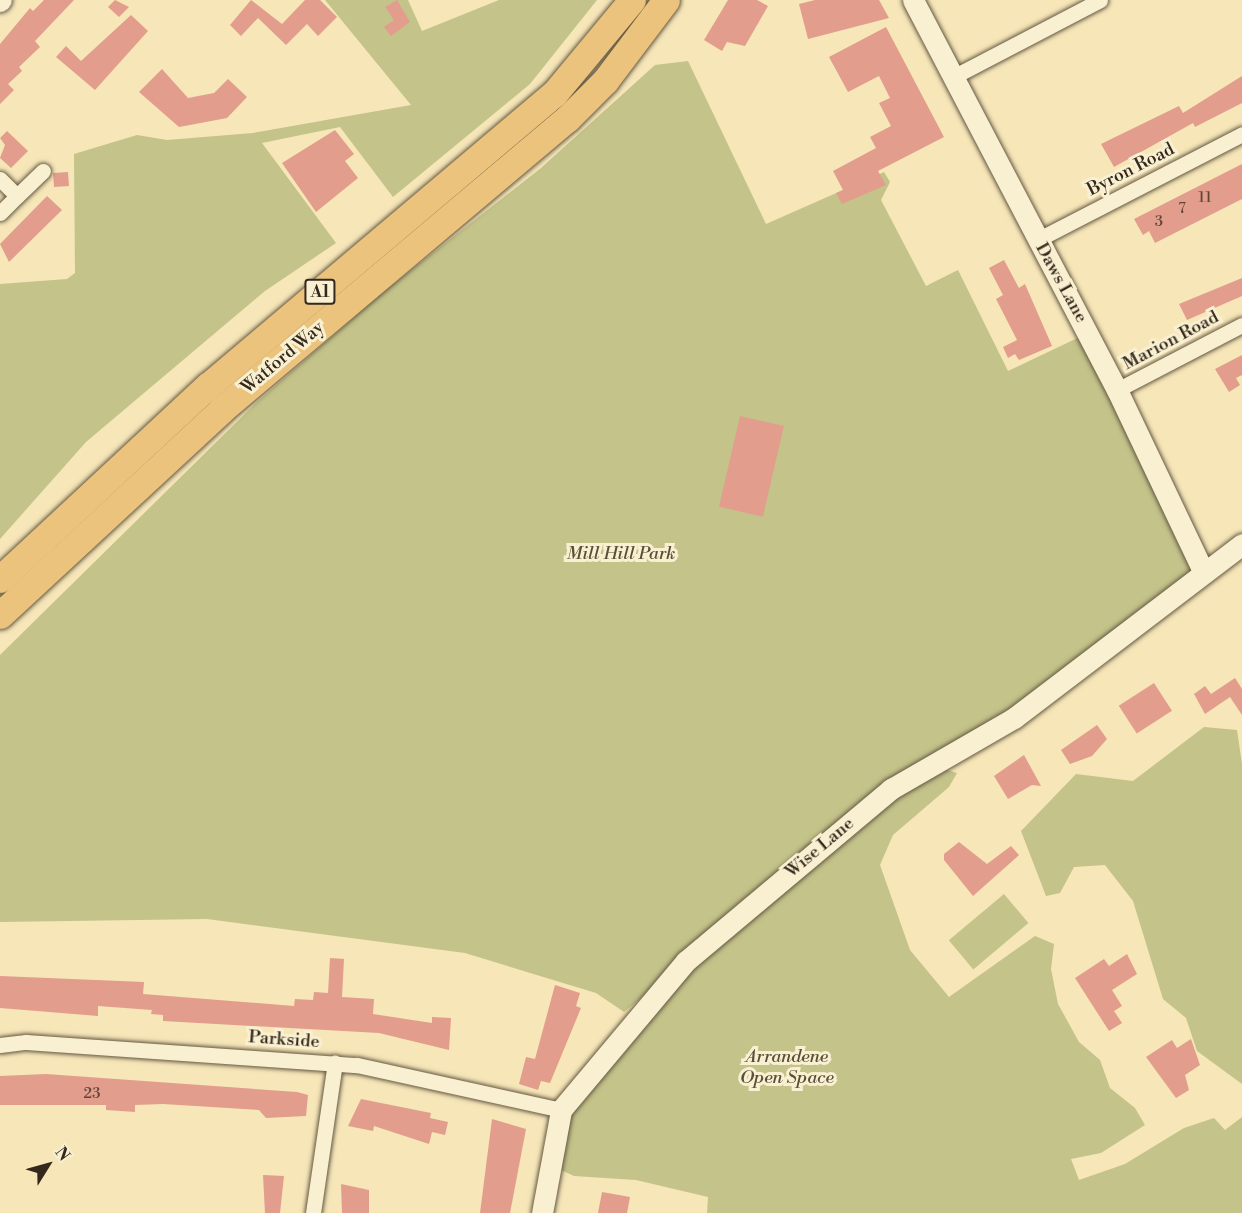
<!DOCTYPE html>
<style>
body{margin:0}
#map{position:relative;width:1242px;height:1213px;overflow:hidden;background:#f6e6b8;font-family:"Libre Bodoni",serif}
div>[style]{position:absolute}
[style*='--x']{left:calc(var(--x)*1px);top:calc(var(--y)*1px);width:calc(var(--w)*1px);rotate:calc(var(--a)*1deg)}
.green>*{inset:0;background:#c3c38a;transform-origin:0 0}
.building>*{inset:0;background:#e29d8d;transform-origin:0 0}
.roads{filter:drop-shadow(0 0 2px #645842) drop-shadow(0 0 2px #645842)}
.street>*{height:15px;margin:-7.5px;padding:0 7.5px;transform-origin:7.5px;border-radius:7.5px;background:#f9efd1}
.secondary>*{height:21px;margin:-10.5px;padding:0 10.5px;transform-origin:10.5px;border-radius:10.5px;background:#f9efd1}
.highway>*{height:27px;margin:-13.5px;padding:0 13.5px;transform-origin:13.5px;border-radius:13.5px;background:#ebc37c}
span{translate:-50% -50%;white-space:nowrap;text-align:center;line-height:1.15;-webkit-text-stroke:6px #f9efd1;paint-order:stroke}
.number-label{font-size:15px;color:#5f4538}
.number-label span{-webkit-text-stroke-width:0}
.shield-label span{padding:2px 4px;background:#f9efd1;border:2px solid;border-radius:4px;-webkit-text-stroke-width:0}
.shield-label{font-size:16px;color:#33281b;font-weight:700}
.street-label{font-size:18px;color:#33281b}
.park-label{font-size:18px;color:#574f37;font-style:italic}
.north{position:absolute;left:18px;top:1135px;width:60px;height:60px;-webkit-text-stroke:4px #f9efd1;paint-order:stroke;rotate:53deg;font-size:16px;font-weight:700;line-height:24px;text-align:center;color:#33281b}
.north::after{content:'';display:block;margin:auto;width:21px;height:27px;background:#33281b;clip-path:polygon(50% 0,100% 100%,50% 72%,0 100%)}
</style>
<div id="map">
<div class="green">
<div style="clip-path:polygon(325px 0,408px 0,422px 31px,499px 0,597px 0,530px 84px,393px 197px,340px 127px,262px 143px,336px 243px,265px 291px,86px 442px,0 539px,0 284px,67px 279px,75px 273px,74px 154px,137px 135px,167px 140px,253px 133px,411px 105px)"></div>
<div style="clip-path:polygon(688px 61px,766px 224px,884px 172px,890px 182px,881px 200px,926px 286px,958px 270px,1008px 371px,1088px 333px,1202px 569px,887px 803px,941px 768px,957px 773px,949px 787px,893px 835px,880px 865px,910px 950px,949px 997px,1035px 936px,1054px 944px,1051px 969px,1058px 1004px,1079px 1042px,1100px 1060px,1110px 1088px,1135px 1108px,1145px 1125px,1101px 1153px,1071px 1159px,1079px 1180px,1125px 1164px,1184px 1128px,1214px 1118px,1225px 1130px,1242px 1117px,1242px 1213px,707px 1213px,708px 1197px,636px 1180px,574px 1176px,548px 1164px,559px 1106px,691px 957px,624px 1012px,596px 993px,465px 953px,207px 919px,0 922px,0 655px,257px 402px,382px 293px,541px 168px,655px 65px)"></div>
<div style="clip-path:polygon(1204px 727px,1237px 730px,1242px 764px,1242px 1084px,1197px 1051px,1186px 1018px,1163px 999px,1133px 901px,1105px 865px,1074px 867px,1060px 893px,1046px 896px,1021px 831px,1076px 774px,1133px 781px)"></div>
<div style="left:1004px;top:894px;width:38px;height:72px;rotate:50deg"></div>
</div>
<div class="building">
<div style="clip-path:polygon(44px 0,74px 0,35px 41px,40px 47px,19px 67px,22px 71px,8px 84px,14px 90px,0 104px,0 44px,30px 8px,33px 11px)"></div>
<div style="clip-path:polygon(115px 0,129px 7px,119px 17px,108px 7px)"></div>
<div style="clip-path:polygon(251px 0,282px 24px,305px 0,320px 0,337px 17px,318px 36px,307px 24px,286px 45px,258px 18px,241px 36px,230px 25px)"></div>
<div style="clip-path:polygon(397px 0,410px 22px,391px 36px,384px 27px,394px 20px,385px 7px)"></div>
<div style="clip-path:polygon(728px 0,757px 0,768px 6px,745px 46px,727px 42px,722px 51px,704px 40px)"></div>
<div style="clip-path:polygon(815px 0,879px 0,889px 18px,808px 39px,799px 4px)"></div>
<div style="clip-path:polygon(131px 15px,148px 31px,95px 90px,56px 57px,66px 46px,81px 61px)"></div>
<div style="clip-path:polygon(886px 27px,944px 137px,878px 171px,886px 185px,842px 204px,836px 193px,843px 190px,833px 171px,876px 148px,870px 137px,891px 126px,879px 103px,890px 98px,879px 76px,848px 92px,829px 57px)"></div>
<div style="clip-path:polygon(162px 69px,188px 98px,214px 93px,228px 79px,247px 97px,227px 118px,179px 127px,139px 92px)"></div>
<div style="clip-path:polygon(1242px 76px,1242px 103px,1195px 127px,1193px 123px,1114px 167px,1101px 144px,1179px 106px,1183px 113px)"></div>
<div style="clip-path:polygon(335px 130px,354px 154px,345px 161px,358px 178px,316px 212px,282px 163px)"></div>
<div style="clip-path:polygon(7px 131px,28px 151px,11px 168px,0 158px,5px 145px,0 138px)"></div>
<div style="clip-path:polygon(1242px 164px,1242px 199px,1155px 243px,1149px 231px,1143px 235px,1134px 219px)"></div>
<div style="left:68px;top:172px;width:14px;height:15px;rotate:86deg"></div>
<div style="clip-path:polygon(47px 196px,62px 210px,9px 262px,0 244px)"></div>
<div style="clip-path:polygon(1004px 260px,1019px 288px,1025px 284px,1052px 346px,1019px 360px,1015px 354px,1008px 358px,1003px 347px,1017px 340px,996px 299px,1003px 295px,989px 268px)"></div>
<div style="clip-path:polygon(1242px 278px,1242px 296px,1187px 320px,1179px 304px)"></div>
<div style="clip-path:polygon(1242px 355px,1242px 375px,1236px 378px,1240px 385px,1229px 392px,1215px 369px)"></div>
<div style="left:740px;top:416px;width:45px;height:93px;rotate:13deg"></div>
<div style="clip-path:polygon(1235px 678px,1242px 689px,1242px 715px,1230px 697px,1205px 714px,1194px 694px,1205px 686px,1211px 694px)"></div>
<div style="left:1154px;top:683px;width:33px;height:42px;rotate:57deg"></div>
<div style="clip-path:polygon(1097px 725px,1107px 739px,1092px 756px,1070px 764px,1061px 750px)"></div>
<div style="clip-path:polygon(1024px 755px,1041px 786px,1032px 785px,1008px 799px,994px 776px)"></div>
<div style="clip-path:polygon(959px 842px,987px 864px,1011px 846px,1019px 855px,973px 896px,944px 860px,944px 854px)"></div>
<div style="clip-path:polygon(1127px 954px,1137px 974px,1112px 990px,1122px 1006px,1114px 1011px,1122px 1023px,1109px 1031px,1075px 978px,1104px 959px,1109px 966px)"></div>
<div style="clip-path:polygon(330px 958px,344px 959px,342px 997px,374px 999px,373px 1014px,432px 1023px,432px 1017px,451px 1018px,449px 1050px,379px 1033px,163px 1021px,163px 1015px,151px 1014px,152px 1010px,98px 1006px,98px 1016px,0 1008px,0 976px,144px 982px,143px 994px,294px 1006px,295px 999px,313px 1000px,314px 992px,328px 993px)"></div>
<div style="clip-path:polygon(555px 985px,580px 993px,576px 1006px,581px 1008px,550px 1083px,541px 1081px,538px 1090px,519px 1084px,526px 1057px,535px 1059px)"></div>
<div style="clip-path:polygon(1191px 1039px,1200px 1065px,1185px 1075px,1189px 1090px,1176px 1098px,1146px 1057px,1172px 1040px,1177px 1048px)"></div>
<div style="clip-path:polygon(46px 1074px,297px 1092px,308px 1095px,306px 1116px,266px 1118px,259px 1110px,163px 1104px,135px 1105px,135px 1112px,106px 1110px,106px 1105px,0 1105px,0 1076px)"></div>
<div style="clip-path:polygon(361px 1099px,431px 1113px,430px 1118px,448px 1122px,445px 1135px,432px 1132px,429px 1144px,374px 1126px,373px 1131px,348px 1126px)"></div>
<div style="clip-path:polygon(492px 1119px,526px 1129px,510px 1213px,480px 1213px)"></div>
<div style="clip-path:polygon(263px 1175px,284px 1176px,280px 1213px,265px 1213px)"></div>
<div style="clip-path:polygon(341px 1184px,369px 1190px,369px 1213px,342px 1213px)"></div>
<div style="clip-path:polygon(602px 1192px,630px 1197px,627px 1213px,598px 1213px)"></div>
</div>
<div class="roads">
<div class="street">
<div style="--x:953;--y:77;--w:166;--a:-27.6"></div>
<div style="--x:0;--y:179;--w:24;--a:45"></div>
<div style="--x:17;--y:196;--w:24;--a:135"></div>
<div style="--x:17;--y:196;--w:36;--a:-44"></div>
<div style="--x:1037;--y:240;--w:231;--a:-27.3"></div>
<div style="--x:1117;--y:390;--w:141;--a:-27.5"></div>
<div style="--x:0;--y:1045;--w:26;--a:-7"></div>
<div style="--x:26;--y:1042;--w:332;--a:4"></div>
<div style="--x:357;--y:1065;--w:209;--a:12.4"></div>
<div style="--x:313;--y:1213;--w:152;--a:-81.7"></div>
</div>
<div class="secondary">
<div style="--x:913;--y:0;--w:440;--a:62.4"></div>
<div style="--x:1117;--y:390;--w:198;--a:64.6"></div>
<div style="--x:0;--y:1;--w:1;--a:-45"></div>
<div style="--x:542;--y:1213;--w:105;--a:-79.5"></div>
<div style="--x:561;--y:1110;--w:194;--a:-50"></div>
<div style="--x:686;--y:961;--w:268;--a:-40"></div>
<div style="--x:891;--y:789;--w:142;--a:-30"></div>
<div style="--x:1014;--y:718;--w:287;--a:-37.3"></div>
</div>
<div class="highway">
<div style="--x:0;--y:579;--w:284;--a:-42.9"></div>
<div style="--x:208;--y:386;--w:453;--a:-40.2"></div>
<div style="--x:554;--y:94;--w:122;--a:-50.3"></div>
<div style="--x:0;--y:615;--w:301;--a:-42.8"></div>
<div style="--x:221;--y:410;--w:452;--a:-40.1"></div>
<div style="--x:567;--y:119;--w:54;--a:-45"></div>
<div style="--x:605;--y:81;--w:101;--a:-53"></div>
</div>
</div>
<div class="number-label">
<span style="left:1205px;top:198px">11</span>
<span style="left:1182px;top:209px">7</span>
<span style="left:1159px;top:222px">3</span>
<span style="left:92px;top:1094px">23</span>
</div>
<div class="shield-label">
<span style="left:320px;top:292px">A1</span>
</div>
<div class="street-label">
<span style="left:1131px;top:170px;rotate:-27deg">Byron Road</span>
<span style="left:1061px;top:283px;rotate:61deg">Daws Lane</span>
<span style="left:1171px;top:341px;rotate:-28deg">Marion Road</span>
<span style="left:283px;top:358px;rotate:-40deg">Watford Way</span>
<span style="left:820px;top:848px;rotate:-40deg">Wise Lane</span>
<span style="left:284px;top:1040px;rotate:4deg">Parkside</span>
</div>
<div class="park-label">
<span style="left:621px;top:554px">Mill Hill Park</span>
<span style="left:787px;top:1068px">Arrandene<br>Open Space</span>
</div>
<div class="north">N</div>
</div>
